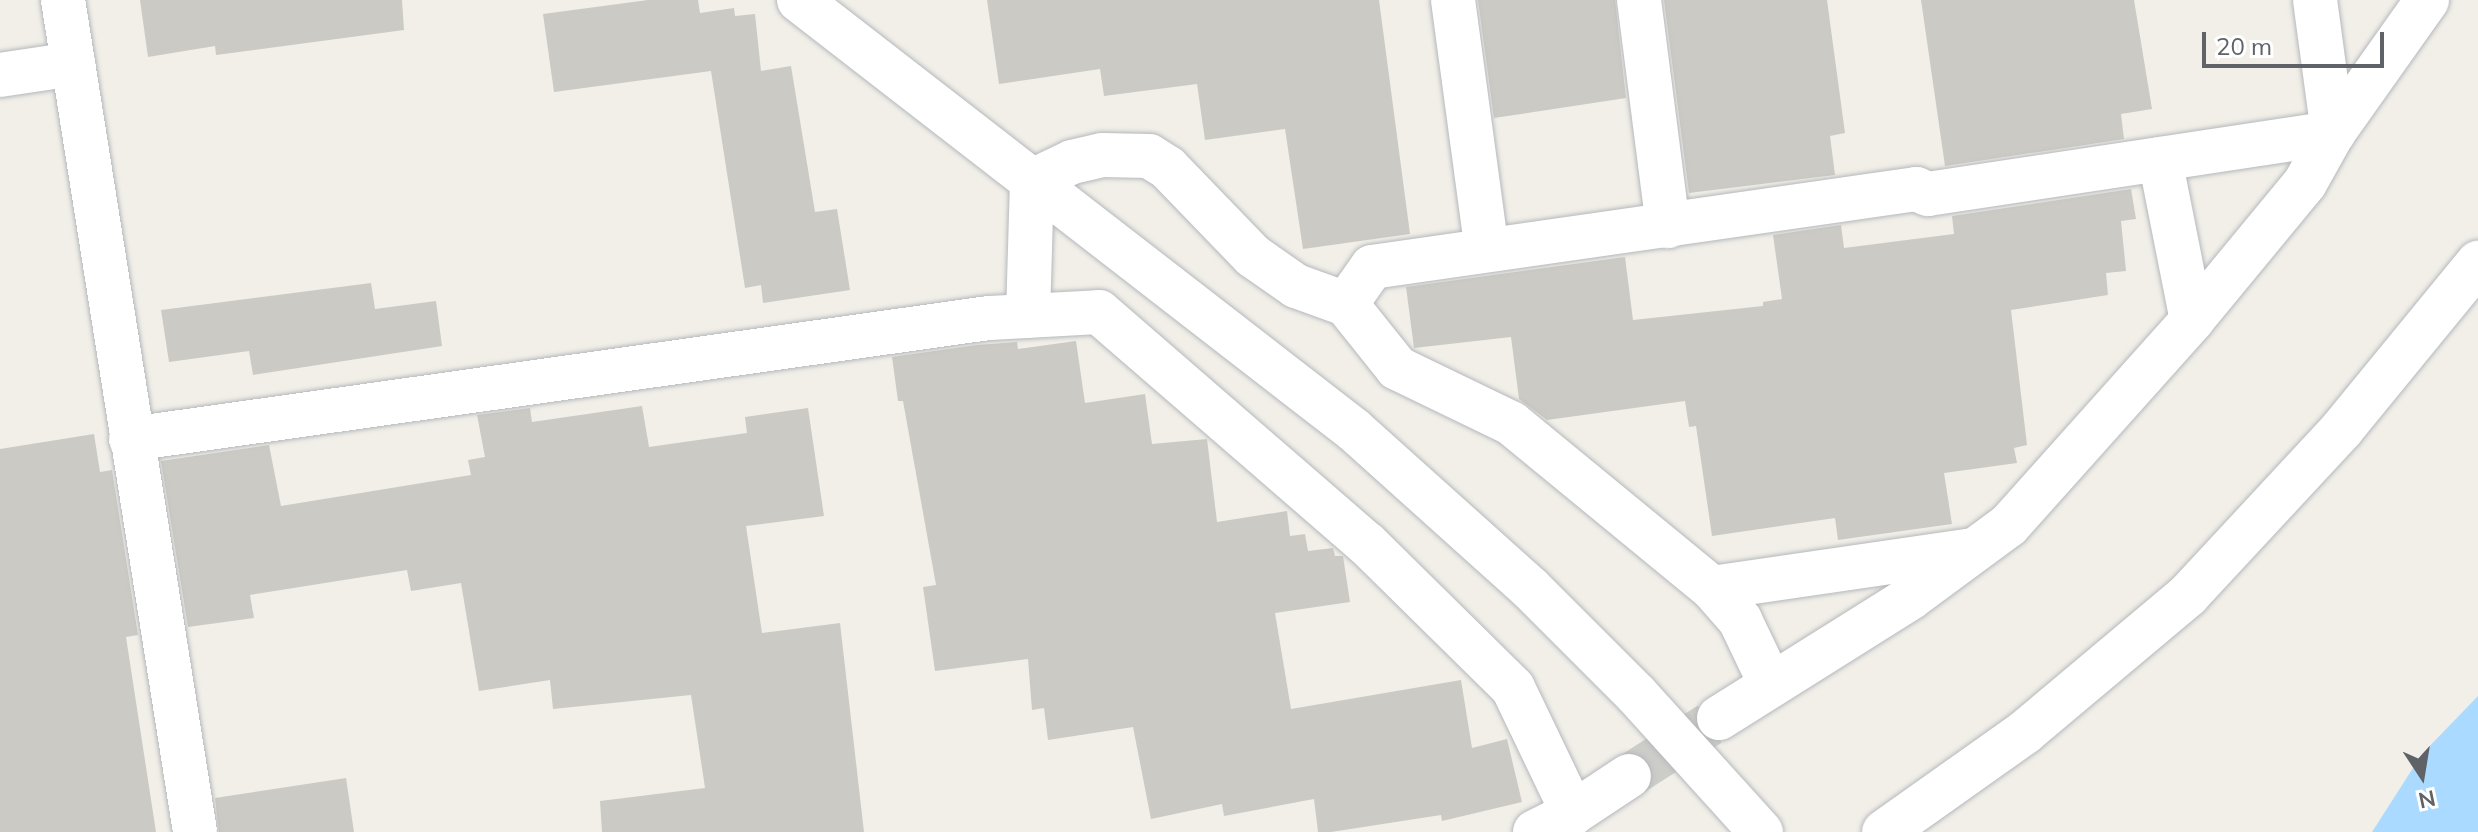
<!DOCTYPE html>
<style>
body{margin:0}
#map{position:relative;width:2478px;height:832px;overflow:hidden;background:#f1efe8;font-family:Mulish,sans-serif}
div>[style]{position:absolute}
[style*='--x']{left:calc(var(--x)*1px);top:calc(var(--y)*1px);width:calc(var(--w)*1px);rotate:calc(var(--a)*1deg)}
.water>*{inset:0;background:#aadaff}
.building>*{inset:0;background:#cccac5}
.minor-tunnel>*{height:44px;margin-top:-22px;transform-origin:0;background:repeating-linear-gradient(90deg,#ccccc8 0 44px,transparent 0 66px)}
.roads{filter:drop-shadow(0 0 2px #b5b8bc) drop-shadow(0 0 2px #b5b8bc)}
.minor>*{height:44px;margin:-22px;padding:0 22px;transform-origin:22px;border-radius:22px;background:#fff}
.tertiary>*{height:44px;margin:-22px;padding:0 22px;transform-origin:22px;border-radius:22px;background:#fff}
span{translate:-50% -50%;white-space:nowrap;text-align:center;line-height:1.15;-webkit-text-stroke:7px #fff;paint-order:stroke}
.north{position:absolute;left:2382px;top:736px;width:80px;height:80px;-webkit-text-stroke:6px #fff;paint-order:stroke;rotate:168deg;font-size:22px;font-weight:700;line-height:32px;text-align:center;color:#5f6368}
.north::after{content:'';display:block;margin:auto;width:28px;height:36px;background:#5f6368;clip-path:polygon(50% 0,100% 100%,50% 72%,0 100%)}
.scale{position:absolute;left:2202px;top:32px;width:182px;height:36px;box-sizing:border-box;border:4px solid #5f6368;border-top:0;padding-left:10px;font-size:24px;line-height:28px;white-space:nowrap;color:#5f6368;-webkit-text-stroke:6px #fff;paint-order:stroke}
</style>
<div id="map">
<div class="water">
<div style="clip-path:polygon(2478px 696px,2478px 832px,2372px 832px,2422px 754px)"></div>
</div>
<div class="building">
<div style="clip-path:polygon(140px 0,402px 0,404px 30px,216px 55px,215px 46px,148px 57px)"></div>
<div style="clip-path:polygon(648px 0,698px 0,700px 13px,734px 8px,735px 16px,755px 14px,761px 71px,791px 66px,815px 212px,837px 209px,850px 290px,763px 303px,761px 285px,745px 288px,711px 71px,554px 92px,543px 14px)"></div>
<div style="clip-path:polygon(987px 0,1379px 0,1410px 234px,1303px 249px,1285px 129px,1205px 140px,1197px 84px,1104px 96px,1100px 69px,999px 84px)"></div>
<div style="clip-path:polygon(1478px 0,1615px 0,1626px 98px,1494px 118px)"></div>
<div style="clip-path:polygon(1664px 0,1827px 0,1845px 133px,1830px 136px,1835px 175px,1689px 193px)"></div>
<div style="clip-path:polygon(1921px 0,2134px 0,2152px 109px,2121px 114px,2124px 139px,1945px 166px)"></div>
<div style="clip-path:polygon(2131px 189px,2136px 219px,2121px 221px,2126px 271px,2106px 273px,2108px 295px,2011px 310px,2027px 445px,2014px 448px,2017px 463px,1944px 473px,1952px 524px,1838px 540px,1835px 518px,1712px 536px,1696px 426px,1689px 427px,1685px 401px,1547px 420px,1519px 399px,1511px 337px,1414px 348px,1406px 287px,1625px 257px,1633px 320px,1763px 306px,1763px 302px,1782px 299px,1773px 235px,1841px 225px,1844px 248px,1954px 234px,1952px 216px)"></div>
<div style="clip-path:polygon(371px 283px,375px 309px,436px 301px,442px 346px,253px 375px,249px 351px,169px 362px,161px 310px)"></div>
<div style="clip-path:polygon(1076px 341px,1085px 403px,1145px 394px,1152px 444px,1207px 439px,1217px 522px,1287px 511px,1290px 536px,1305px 534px,1308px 551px,1333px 548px,1335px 556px,1343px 556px,1350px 602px,1275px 613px,1291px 709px,1461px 680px,1472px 748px,1507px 739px,1522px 802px,1442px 821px,1441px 815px,1331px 832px,1318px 832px,1314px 799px,1224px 816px,1222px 804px,1151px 819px,1133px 727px,1048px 740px,1044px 708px,1032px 710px,1028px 659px,935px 671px,923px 587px,936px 585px,903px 401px,898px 401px,892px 357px,977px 345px,1017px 342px,1018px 349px)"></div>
<div style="clip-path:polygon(642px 406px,649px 447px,747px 433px,745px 417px,808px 408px,824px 516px,746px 526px,762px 633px,840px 623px,864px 832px,602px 832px,600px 801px,705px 788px,691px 695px,553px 709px,550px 680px,479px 691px,461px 583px,411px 591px,407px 570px,250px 595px,254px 618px,188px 627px,161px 461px,269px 445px,281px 506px,471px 475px,468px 460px,485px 457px,477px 415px,530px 408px,532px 422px)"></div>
<div style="clip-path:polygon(94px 434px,100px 472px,112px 470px,138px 635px,126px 637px,156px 832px,0 832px,0 449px)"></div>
<div style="clip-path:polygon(346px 778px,354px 832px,219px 832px,215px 798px)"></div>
</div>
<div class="minor-tunnel">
<div style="--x:1629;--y:776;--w:96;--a:-32.7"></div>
</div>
<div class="roads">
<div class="minor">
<div style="--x:63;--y:0;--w:842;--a:80.98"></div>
<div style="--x:1453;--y:0;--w:252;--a:82.3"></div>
<div style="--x:1639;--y:0;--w:228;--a:82.7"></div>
<div style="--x:0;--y:75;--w:74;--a:-8.6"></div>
<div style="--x:2160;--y:159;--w:164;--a:78.8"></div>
<div style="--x:1346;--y:304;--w:45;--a:-54.9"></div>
<div style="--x:1372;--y:267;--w:550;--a:-8.16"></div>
<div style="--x:1916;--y:189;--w:13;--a:23"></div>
<div style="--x:1928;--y:194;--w:410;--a:-8.6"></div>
<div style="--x:2333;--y:133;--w:134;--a:-97.7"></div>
<div style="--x:1028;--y:316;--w:135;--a:-88.3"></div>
<div style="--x:1032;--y:181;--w:44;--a:-25.4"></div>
<div style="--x:1072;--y:162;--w:31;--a:-13"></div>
<div style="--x:1102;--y:155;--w:47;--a:1.2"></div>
<div style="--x:1149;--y:156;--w:22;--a:32"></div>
<div style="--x:1168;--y:168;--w:122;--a:46"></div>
<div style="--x:1253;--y:256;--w:52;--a:34.9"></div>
<div style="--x:1296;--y:286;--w:53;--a:19.8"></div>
<div style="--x:1346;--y:304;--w:82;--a:51.4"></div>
<div style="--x:1397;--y:368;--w:127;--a:25.8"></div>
<div style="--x:1511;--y:423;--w:260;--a:39.4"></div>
<div style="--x:1712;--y:588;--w:43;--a:48.8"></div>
<div style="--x:1740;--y:620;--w:72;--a:64.5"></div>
<div style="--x:131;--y:439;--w:866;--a:-8.03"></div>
<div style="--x:989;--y:318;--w:110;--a:-3.1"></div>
<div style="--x:1099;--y:312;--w:354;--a:40.9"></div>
<div style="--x:1367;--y:544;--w:205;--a:44.6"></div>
<div style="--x:1513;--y:688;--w:139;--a:64.4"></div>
<div style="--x:1712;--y:588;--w:262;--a:-8.3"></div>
<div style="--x:1719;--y:718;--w:226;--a:-32.1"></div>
<div style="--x:1910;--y:598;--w:123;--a:-36.4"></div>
<div style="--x:2009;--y:525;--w:275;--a:-48.2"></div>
<div style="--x:2192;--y:320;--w:178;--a:-50.5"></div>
<div style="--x:2305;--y:183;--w:57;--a:-60.8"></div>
<div style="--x:2333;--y:133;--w:163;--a:-54.7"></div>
<div style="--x:1535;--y:832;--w:42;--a:-26.6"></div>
<div style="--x:1573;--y:813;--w:67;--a:-33.5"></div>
<div style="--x:1884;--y:832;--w:173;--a:-35.3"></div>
<div style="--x:2025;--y:732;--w:213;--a:-40"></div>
<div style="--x:2188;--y:595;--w:226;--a:-47.1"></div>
<div style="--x:2342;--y:429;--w:215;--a:-50.7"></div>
</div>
<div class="tertiary">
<div style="--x:799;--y:0;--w:702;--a:37.77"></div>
<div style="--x:1354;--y:430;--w:237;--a:41.9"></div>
<div style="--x:1530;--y:588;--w:151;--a:45"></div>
<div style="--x:1637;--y:695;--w:185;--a:47.9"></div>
</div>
</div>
<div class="north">N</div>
<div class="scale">20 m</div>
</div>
